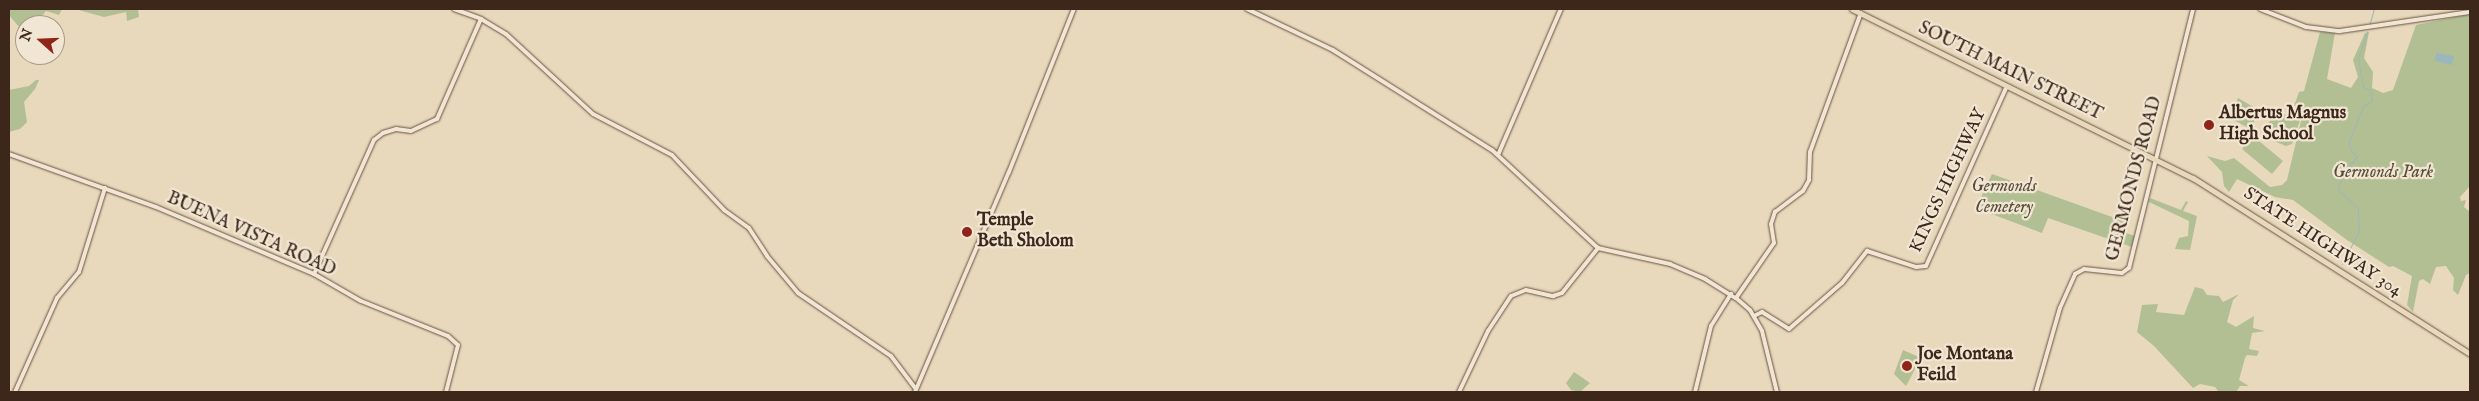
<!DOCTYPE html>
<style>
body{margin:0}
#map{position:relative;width:2479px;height:401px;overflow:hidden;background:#e8d8bc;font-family:"IM FELL English",serif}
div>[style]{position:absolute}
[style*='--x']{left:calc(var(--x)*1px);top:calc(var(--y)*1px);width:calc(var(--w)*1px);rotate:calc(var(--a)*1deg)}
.green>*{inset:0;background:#b2bf93;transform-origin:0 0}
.water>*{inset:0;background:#9cb7bc}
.stream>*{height:1px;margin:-0.5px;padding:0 0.5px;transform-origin:0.5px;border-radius:0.5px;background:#9cb7bc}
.roads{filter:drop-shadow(0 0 1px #685342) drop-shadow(0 0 1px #685342)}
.minor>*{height:4px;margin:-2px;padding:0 2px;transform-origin:2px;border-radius:2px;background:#f0e6d3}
.major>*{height:5px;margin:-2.5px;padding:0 2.5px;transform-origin:2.5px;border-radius:2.5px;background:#e8d8bc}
.dots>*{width:14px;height:14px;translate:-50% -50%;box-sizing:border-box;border:2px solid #f0e6d3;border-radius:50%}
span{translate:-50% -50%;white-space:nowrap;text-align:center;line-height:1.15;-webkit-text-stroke:4.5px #f0e6d3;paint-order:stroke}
.street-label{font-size:18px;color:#3d271a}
.poi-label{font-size:18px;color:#3d271a;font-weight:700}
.left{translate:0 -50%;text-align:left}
.park-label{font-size:18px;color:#5a4d38;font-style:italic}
.frame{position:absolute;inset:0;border:10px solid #3d271a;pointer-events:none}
.north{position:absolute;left:15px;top:15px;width:50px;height:50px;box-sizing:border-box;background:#f0e6d3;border:1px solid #a89a89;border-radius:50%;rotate:290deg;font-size:14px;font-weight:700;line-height:20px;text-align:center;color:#3d271a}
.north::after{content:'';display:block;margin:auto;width:18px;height:22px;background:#8f2418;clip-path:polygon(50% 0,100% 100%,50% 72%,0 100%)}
</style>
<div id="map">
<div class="green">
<div style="clip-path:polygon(9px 9px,62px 9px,59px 15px,46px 11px,35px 25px,25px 25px,25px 34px,9px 15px)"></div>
<div style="clip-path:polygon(75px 9px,138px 9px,139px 17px,127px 21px,126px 12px,104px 17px)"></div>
<div style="clip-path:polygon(2470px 14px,2470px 186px,2460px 197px,2461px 201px,2466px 200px,2464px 207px,2470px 212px,2470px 273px,2466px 275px,2458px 295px,2453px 290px,2454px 278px,2446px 266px,2436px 267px,2430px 284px,2423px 279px,2419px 281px,2413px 312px,2407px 305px,2412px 276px,2393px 266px,2389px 267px,2347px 240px,2293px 200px,2275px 197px,2237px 179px,2229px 192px,2224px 186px,2222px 172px,2207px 156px,2225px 161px,2234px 158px,2270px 187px,2282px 185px,2287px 180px,2301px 121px,2302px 116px,2294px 106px,2299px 92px,2304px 91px,2320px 32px,2335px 33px,2327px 79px,2351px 88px,2358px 77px,2353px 60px,2365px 33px,2369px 32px,2364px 58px,2373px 72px,2372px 88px,2383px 93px,2393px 90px,2416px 25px)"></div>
<div style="clip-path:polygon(36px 80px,39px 80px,35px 89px,24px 102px,27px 122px,20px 129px,9px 132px,9px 90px,29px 86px)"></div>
<div style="clip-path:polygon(2238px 98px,2257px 109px,2252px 130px,2230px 118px)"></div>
<div style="clip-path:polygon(2283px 114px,2300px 120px,2292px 144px,2286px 146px,2262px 136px,2273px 115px)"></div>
<div style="left:2253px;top:136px;width:39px;height:17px;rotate:40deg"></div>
<div style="clip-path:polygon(1992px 174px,2126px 222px,2123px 232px,2135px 236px,2132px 247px,2048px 218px,2042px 233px,1976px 208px)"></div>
<div style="clip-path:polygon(2150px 198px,2181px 210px,2186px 201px,2188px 202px,2183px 211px,2197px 216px,2190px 250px,2175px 249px,2179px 238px,2188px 236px,2189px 221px,2149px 202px)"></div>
<div style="clip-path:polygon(2195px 287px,2203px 289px,2207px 295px,2219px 296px,2223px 302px,2239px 294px,2233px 300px,2227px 322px,2236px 327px,2254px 316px,2253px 328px,2265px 331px,2252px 333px,2249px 349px,2259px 351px,2257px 356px,2247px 355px,2245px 358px,2239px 380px,2249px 386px,2240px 386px,2236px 392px,2219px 392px,2215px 387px,2200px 384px,2193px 388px,2154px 346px,2137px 332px,2142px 305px,2158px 304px,2156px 312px,2184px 315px)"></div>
<div style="clip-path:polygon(1903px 350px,1921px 358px,1906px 386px,1894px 374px)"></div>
<div style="clip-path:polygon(1574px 372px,1590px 383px,1580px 392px,1571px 390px,1566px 383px)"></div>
</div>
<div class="water">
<div style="clip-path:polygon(2436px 53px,2454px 56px,2452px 65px,2435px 61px)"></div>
</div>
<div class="stream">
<div style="--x:2369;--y:26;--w:18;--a:-74"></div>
<div style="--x:2342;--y:264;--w:38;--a:-63"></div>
<div style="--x:2359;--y:230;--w:22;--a:-93"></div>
<div style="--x:2358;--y:208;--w:27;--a:-138"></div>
<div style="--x:2338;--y:190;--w:16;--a:-76"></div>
<div style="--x:2342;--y:174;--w:23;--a:-49"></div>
<div style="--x:2357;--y:157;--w:11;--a:-131"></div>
<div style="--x:2350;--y:149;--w:8;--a:-97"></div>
<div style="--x:2349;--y:141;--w:38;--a:-68"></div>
<div style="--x:2363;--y:106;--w:10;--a:-29"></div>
<div style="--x:2372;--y:101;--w:10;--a:-96"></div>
<div style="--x:2371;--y:91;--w:9;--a:-153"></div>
<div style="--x:2363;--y:87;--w:29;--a:-100"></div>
<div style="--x:2358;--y:58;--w:28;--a:-71"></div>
</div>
<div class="roads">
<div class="minor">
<div style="--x:454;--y:9;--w:29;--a:20"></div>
<div style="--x:481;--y:19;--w:29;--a:31"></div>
<div style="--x:506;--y:34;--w:118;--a:42.6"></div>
<div style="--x:593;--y:114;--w:89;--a:27.4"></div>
<div style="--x:672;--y:155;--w:76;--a:46.6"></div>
<div style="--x:724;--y:210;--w:31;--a:36"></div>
<div style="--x:749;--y:228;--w:33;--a:57"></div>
<div style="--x:767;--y:256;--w:48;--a:50"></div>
<div style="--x:798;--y:293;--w:112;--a:34.1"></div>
<div style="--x:891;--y:356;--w:41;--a:52.9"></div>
<div style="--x:1247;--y:9;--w:95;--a:25.5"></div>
<div style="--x:1333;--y:50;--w:188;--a:32.2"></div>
<div style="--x:1492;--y:150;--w:144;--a:42.8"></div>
<div style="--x:1598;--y:248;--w:74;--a:12.5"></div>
<div style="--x:1670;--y:264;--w:38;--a:23"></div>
<div style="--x:1705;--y:279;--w:36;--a:32"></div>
<div style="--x:1736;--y:298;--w:18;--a:41"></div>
<div style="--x:1750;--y:310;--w:24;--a:60"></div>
<div style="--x:1762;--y:331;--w:63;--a:76.2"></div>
<div style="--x:2260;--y:9;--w:49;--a:21.4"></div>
<div style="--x:2306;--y:27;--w:34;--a:7"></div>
<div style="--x:2340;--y:31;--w:131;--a:-8.3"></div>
<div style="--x:9;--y:154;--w:156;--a:19.8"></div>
<div style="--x:156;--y:207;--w:172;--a:23"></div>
<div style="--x:314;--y:274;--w:54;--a:29.9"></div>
<div style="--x:361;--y:301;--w:94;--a:21.9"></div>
<div style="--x:448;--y:336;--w:13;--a:42"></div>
<div style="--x:458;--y:345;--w:49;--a:104.3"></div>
<div style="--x:1498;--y:155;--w:159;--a:-66.7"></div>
<div style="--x:314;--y:274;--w:147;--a:-65.9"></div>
<div style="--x:374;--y:140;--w:11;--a:-38"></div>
<div style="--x:383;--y:133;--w:14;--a:-17"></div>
<div style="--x:396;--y:129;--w:15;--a:8"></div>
<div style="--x:411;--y:131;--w:29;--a:-25"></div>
<div style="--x:437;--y:119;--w:109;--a:-66.3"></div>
<div style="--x:1736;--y:298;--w:67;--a:-55.4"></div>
<div style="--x:1774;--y:243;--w:19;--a:-99"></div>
<div style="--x:1771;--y:224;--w:13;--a:-72"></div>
<div style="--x:1775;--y:212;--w:35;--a:-37"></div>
<div style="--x:1803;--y:191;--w:13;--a:-61"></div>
<div style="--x:1809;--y:180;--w:28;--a:-88"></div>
<div style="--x:1810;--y:152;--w:148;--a:-69.9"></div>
<div style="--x:1754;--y:316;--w:9;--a:-27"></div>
<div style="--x:1762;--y:312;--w:32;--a:32"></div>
<div style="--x:1789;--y:329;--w:70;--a:-41"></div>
<div style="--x:1842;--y:283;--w:41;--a:-52"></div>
<div style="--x:1867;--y:251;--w:52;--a:18.1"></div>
<div style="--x:1916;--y:267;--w:10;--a:-6"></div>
<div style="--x:1926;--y:266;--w:197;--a:-65.8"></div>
<div style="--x:15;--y:392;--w:103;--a:-65.9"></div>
<div style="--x:57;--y:298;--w:34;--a:-50"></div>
<div style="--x:79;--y:272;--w:88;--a:-72.8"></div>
<div style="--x:915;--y:392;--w:239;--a:-66.9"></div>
<div style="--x:1009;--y:172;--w:175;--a:-68.3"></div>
<div style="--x:1459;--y:392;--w:68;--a:-64.6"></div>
<div style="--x:1488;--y:331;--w:42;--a:-56.7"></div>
<div style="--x:1511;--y:296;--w:16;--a:-22"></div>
<div style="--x:1526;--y:290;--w:28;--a:13"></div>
<div style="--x:1553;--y:296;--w:9;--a:-18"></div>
<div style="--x:1562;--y:293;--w:58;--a:-51.3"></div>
<div style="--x:1695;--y:392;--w:68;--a:-76.4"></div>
<div style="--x:1711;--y:326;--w:38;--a:-58"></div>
<div style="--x:2036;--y:392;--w:87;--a:-74.1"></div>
<div style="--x:2060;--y:308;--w:37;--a:-66"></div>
<div style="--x:2075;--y:274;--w:10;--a:-29"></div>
<div style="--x:2084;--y:269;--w:38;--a:6"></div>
<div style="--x:2122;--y:273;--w:9;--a:-36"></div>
<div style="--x:2129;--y:268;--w:267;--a:-76.1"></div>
</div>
<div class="major">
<div style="--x:1852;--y:9;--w:381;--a:26.4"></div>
<div style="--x:2193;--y:178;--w:328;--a:32.4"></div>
</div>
</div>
<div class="dots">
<div style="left:2209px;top:125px;background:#8f2418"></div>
<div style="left:967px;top:232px;background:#8f2418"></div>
<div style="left:1907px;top:366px;background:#8f2418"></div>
</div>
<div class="street-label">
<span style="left:2010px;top:72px;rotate:26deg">SOUTH MAIN STREET</span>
<span style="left:2135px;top:179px;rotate:-75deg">GERMONDS ROAD</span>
<span style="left:1949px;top:181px;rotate:-65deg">KINGS HIGHWAY</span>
<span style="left:251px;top:235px;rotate:24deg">BUENA VISTA ROAD</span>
<span style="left:2322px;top:243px;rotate:33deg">STATE HIGHWAY 304</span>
</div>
<div class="poi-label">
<span class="left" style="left:2219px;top:125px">Albertus Magnus<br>High School</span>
<span class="left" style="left:977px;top:232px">Temple<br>Beth Sholom</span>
<span class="left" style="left:1917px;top:366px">Joe Montana<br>Feild</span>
</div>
<div class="park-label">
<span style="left:2383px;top:173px">Germonds Park</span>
<span style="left:2004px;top:198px">Germonds<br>Cemetery</span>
</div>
<div class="frame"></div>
<div class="north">N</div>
</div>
